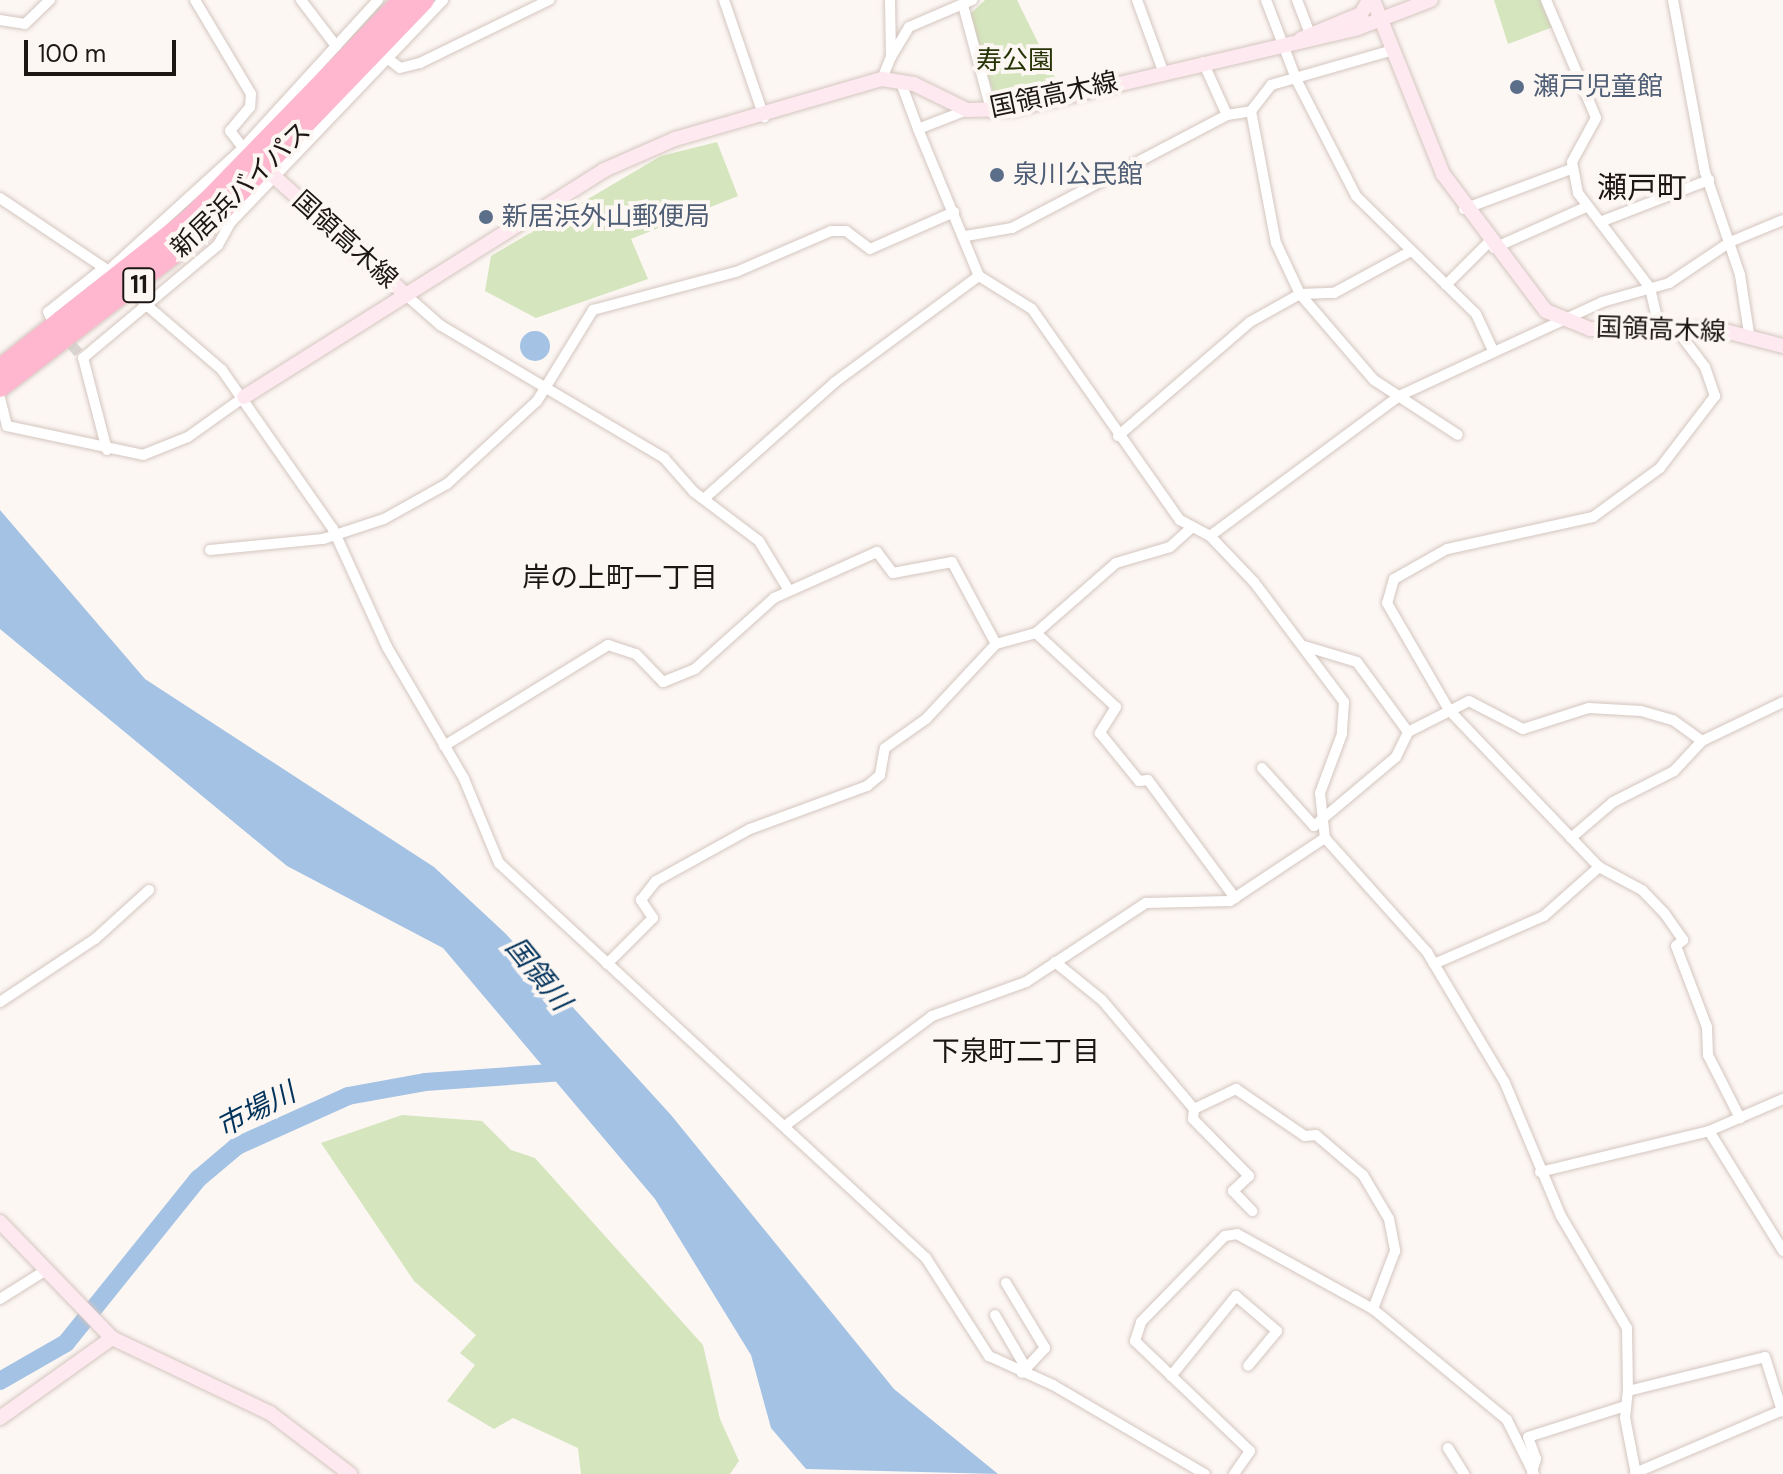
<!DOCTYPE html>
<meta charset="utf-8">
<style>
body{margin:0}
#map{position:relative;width:1783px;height:1474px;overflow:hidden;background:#fdf7f4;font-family:"DM Sans","Noto Sans JP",sans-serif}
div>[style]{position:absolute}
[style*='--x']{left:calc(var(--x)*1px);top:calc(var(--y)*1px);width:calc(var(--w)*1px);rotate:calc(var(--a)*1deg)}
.green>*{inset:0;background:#d5e5bd}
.water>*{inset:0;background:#a4c2e3}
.round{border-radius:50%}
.river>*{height:18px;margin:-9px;padding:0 9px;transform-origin:9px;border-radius:9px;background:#a4c2e3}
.street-tunnel>*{height:10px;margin-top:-5px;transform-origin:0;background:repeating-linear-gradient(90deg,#dbd5d2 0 10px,transparent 0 15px)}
.roads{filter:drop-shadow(0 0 2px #d4c6bf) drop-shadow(0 0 2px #d4c6bf)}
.street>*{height:10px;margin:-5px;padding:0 5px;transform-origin:5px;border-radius:5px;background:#fff}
.secondary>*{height:14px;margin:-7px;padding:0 7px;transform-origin:7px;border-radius:7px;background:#ffe9f0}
.highway>*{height:20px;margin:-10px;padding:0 10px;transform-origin:10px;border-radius:10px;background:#feb7ce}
.dots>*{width:22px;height:22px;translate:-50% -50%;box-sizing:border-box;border:4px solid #fdf7f4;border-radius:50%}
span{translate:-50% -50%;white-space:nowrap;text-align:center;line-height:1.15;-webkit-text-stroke:8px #fdf7f4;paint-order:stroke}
.shield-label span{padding:2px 6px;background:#fdf7f4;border:2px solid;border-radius:6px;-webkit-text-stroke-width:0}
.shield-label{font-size:24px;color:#1c1714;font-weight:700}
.park-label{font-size:26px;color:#273506}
.service-label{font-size:26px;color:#4e5e75}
.left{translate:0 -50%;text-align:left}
.street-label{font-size:26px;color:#1c1714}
.neighbourhood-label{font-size:28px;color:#1c1714}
.water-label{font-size:28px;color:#01325a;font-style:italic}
.quarter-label{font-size:30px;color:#1c1714}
.scale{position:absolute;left:24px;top:40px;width:152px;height:36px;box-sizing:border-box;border:4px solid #1c1714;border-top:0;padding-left:10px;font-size:24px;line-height:28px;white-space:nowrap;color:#1c1714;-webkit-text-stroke:6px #fdf7f4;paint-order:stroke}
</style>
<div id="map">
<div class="green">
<div style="clip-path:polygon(985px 0,1017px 0,1060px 87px,996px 101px,969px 15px)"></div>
<div style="clip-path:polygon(1494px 0,1541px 0,1553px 27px,1508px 44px)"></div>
<div style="clip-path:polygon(717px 142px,738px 196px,631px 239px,648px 279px,536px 318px,485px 291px,491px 256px,661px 156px)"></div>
<div style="clip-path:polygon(402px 1115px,482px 1121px,511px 1150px,535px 1158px,703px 1345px,720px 1419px,739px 1461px,730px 1474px,581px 1474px,578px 1448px,513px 1418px,494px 1429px,447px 1401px,475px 1365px,460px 1353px,476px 1335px,414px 1281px,321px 1143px)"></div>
</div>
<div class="water">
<div class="round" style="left:520px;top:331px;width:30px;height:30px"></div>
<div style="clip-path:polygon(0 510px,145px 679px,434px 867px,506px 934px,671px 1115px,894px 1389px,998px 1474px,806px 1469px,771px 1428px,751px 1355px,655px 1199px,443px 948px,287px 866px,0 629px)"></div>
</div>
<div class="river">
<div style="--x:0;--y:1381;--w:76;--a:-29.9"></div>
<div style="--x:66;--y:1343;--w:211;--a:-51.2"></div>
<div style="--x:198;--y:1179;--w:51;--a:-40.2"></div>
<div style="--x:237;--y:1146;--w:122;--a:-24.2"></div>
<div style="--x:348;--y:1096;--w:78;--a:-10.3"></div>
<div style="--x:425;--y:1082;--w:153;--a:-4.1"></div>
</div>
<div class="street-tunnel">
<div style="--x:62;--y:334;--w:32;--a:49"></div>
</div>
<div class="roads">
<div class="street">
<div style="--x:195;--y:0;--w:109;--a:59.2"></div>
<div style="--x:251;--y:94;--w:13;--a:94"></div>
<div style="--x:250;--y:107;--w:31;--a:130"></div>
<div style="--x:230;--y:131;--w:28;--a:52"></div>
<div style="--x:301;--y:0;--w:58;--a:52.7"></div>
<div style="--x:724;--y:0;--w:124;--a:71.1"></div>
<div style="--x:1137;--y:0;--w:76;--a:69.9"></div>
<div style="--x:1266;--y:0;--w:87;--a:69.1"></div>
<div style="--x:1297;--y:81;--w:129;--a:62.8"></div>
<div style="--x:1356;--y:196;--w:168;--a:44.5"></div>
<div style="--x:1476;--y:314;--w:38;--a:65"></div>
<div style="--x:1297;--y:0;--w:33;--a:69"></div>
<div style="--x:1546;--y:0;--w:128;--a:67"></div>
<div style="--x:1596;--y:118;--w:50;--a:118.6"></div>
<div style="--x:1572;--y:162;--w:32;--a:79"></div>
<div style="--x:1578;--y:193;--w:119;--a:52.8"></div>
<div style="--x:1650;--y:288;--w:44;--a:76.9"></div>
<div style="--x:1673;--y:0;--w:175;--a:79.5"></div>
<div style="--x:1705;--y:172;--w:109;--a:71.2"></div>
<div style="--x:1740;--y:275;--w:59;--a:81.2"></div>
<div style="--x:963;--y:5;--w:112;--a:75"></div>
<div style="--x:0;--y:20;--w:25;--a:9"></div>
<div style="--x:25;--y:24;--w:35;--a:-44"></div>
<div style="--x:891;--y:57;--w:35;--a:-59"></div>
<div style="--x:909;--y:27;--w:69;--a:-23.2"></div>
<div style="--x:391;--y:61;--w:11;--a:38"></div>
<div style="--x:400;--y:68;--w:21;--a:-14"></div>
<div style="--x:420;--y:63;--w:144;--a:-26"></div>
<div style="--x:1203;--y:62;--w:58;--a:65.6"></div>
<div style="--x:882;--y:79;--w:24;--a:-68"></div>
<div style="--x:891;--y:57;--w:57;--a:-91"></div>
<div style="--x:900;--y:80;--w:52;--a:69.8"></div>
<div style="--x:918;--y:129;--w:53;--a:-21.2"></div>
<div style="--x:1251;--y:111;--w:134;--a:79.3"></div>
<div style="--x:1276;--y:243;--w:56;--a:64.8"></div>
<div style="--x:1300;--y:294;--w:113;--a:49.3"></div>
<div style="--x:1374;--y:380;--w:100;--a:33.2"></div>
<div style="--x:918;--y:129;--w:159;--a:67.5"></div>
<div style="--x:979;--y:276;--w:62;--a:31.9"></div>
<div style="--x:1032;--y:309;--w:258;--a:55"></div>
<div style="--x:1180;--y:520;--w:34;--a:28"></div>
<div style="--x:1210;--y:536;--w:64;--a:46.3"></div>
<div style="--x:1254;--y:582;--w:150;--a:53.1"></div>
<div style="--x:1344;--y:702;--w:32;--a:94"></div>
<div style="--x:1342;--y:734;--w:63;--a:110.4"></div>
<div style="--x:1320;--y:793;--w:45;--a:83.7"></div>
<div style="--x:1325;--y:838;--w:153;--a:48.2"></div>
<div style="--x:1427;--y:952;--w:152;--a:59.2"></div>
<div style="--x:1505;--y:1083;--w:144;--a:67.2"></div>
<div style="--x:1561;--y:1216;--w:130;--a:59.5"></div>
<div style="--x:1627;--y:1328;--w:63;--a:89.1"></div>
<div style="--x:0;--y:198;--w:125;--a:33.9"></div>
<div style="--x:104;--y:268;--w:71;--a:141.8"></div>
<div style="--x:48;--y:312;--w:9;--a:63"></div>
<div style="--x:1464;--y:209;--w:114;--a:-20.5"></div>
<div style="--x:1600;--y:222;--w:117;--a:-21.1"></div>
<div style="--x:966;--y:236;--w:47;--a:-9.9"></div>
<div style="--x:1012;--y:228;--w:243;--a:-27.7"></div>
<div style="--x:1227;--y:115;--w:24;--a:-9"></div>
<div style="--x:1251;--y:111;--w:33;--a:-52"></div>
<div style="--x:1271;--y:85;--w:127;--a:-16"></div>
<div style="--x:1494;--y:248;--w:101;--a:-24"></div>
<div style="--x:108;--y:271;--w:181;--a:-42.3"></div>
<div style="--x:242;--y:149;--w:202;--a:-47.6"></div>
<div style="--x:1446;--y:285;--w:61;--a:-45"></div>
<div style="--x:406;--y:295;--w:45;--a:41.4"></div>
<div style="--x:440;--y:325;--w:261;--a:30.7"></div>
<div style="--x:664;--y:458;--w:45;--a:48.6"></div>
<div style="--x:694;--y:492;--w:81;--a:37"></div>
<div style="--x:759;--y:541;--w:56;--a:58.9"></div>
<div style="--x:143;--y:302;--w:104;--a:40.7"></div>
<div style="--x:222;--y:370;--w:194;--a:55.1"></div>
<div style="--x:333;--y:529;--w:130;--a:65.4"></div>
<div style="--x:387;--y:647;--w:153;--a:59.7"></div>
<div style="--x:464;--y:779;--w:91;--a:67.4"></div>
<div style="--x:499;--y:863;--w:582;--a:42.77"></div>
<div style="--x:926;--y:1258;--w:117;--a:57.3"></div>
<div style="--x:989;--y:1356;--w:70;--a:24.4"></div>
<div style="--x:1053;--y:1385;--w:176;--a:30.4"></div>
<div style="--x:1677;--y:330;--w:46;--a:52.9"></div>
<div style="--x:1705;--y:367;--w:31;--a:71"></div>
<div style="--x:1715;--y:396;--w:91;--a:127.4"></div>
<div style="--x:1660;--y:468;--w:83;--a:143.8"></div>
<div style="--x:1593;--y:517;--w:149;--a:167.6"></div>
<div style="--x:1447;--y:549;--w:61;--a:150.5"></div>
<div style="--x:1394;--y:579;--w:25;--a:106"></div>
<div style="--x:1387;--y:603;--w:124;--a:59.9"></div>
<div style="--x:1449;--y:710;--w:217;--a:46.3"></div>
<div style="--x:1599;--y:867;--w:49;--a:28.1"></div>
<div style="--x:1642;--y:890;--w:33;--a:46"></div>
<div style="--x:1665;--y:914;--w:32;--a:55"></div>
<div style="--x:1683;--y:940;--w:9;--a:139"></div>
<div style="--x:1676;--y:946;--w:87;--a:69.1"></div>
<div style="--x:1707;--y:1027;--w:28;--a:88"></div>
<div style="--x:1708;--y:1055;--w:71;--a:63.1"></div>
<div style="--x:0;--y:398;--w:29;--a:76"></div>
<div style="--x:7;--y:426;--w:139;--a:12"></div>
<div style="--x:143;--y:455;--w:48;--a:-21.8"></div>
<div style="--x:188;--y:437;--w:69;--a:-35.5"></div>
<div style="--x:1118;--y:436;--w:174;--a:-40.8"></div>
<div style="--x:1250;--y:322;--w:57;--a:-29.2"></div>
<div style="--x:1300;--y:294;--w:34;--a:-2"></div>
<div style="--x:1334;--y:293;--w:88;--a:-28.6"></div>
<div style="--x:107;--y:450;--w:95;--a:-104.6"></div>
<div style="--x:83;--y:358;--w:176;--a:-39.9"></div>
<div style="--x:218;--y:245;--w:26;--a:-61"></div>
<div style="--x:231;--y:222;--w:307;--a:-46.3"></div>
<div style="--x:706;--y:497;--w:173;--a:-41.7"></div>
<div style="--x:835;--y:382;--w:179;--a:-36.4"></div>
<div style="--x:1210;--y:536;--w:235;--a:-36.5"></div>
<div style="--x:1399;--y:396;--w:224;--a:-24.8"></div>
<div style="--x:1602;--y:302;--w:70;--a:-15.8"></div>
<div style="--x:1669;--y:283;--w:73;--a:-33.9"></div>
<div style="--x:1730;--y:242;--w:57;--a:-22.5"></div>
<div style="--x:210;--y:550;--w:114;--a:-5.6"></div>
<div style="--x:323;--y:539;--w:64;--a:-18.2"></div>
<div style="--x:384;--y:519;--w:72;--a:-29.1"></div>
<div style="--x:447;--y:484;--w:122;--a:-42.7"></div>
<div style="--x:537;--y:401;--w:107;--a:-58.4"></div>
<div style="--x:593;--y:310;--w:148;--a:-14.9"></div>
<div style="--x:736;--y:272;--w:103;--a:-23.3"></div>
<div style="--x:831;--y:231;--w:15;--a:0"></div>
<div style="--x:846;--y:231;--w:30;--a:37"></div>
<div style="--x:870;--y:249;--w:92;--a:-23.8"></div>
<div style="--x:1036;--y:633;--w:109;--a:42.8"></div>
<div style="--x:1116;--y:707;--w:31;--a:122"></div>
<div style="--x:1100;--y:733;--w:62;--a:50.9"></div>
<div style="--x:1139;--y:781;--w:9;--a:-6"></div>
<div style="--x:1148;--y:780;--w:147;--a:53.6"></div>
<div style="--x:1304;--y:646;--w:55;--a:16.8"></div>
<div style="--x:1357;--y:662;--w:87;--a:53.9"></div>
<div style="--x:444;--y:746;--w:193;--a:-31.6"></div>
<div style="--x:608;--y:645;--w:29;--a:18"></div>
<div style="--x:636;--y:654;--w:39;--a:46"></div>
<div style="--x:663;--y:682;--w:35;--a:-22"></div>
<div style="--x:695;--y:669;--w:106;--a:-41.9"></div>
<div style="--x:774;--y:598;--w:113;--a:-24.1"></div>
<div style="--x:877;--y:552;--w:26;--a:53"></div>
<div style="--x:893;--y:573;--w:60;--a:-10.6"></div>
<div style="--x:952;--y:562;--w:93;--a:61.8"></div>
<div style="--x:1262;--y:768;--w:78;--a:48.1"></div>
<div style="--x:1314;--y:826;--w:107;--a:-40.1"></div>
<div style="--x:1396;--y:757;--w:28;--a:-64"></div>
<div style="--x:1408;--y:732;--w:68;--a:-26.9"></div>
<div style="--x:1469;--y:701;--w:61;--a:27.4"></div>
<div style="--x:1523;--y:729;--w:69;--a:-17.7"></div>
<div style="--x:1589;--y:708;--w:52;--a:3.3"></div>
<div style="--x:1641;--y:711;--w:33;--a:16"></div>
<div style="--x:1673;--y:720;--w:36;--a:36"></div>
<div style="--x:1702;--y:741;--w:90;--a:-25.7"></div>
<div style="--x:1571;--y:838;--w:55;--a:-40.6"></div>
<div style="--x:1613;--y:802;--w:68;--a:-26.9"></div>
<div style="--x:1674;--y:771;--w:41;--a:-47"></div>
<div style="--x:1055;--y:962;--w:60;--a:39"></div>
<div style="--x:1102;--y:1000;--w:143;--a:49.8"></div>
<div style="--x:1194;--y:1109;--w:47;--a:-25.5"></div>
<div style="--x:1236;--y:1089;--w:83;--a:34.3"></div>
<div style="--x:1305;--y:1136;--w:11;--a:-5"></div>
<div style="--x:1316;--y:1135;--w:62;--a:40.4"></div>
<div style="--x:1363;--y:1175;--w:51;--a:59.4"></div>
<div style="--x:1389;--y:1219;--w:33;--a:79"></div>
<div style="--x:1395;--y:1251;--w:62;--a:110.8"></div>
<div style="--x:607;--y:964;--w:65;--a:-45"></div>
<div style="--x:653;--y:918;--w:22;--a:-124"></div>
<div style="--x:641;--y:900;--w:24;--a:-52"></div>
<div style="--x:656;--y:881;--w:107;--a:-29"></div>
<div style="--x:750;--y:829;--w:125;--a:-20.2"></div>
<div style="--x:867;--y:786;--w:17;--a:-40"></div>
<div style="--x:880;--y:775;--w:27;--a:-80"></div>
<div style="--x:885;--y:748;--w:50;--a:-35.3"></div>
<div style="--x:926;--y:719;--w:103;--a:-47"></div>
<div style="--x:996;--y:644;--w:41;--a:-15.4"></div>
<div style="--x:1036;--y:633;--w:106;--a:-41.2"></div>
<div style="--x:1116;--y:563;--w:56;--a:-16.5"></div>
<div style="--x:1170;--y:547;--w:28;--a:-42"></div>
<div style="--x:1434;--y:964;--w:120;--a:-23.6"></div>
<div style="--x:1544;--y:916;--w:74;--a:-41.7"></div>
<div style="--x:0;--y:1002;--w:114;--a:-33.6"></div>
<div style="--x:95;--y:939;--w:73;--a:-42.2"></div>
<div style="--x:1194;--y:1109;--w:10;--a:96"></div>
<div style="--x:1193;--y:1119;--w:80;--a:45.5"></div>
<div style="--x:1249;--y:1176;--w:22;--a:137"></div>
<div style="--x:1233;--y:1191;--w:28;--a:46"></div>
<div style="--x:786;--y:1125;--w:182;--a:-36.7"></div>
<div style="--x:932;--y:1016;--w:100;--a:-19.9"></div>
<div style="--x:1026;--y:982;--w:144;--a:-33.4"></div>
<div style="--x:1146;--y:903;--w:84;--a:-1.4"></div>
<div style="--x:1230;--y:901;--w:114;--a:-33.6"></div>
<div style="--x:1709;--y:1131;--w:141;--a:58.3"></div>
<div style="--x:1540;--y:1172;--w:174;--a:-13.6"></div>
<div style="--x:1709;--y:1131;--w:81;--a:-23.4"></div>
<div style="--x:1006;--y:1283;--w:76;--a:59"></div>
<div style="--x:1045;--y:1348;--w:34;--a:133"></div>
<div style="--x:0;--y:1299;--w:54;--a:-32.2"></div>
<div style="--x:995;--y:1315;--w:61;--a:59.7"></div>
<div style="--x:1171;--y:1376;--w:103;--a:-50.9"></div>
<div style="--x:1236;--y:1296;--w:54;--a:40.5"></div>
<div style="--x:1277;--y:1331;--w:45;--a:129.6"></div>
<div style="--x:1448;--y:1448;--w:31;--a:58"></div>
<div style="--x:1532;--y:1472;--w:14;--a:-73"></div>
<div style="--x:1536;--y:1459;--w:23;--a:-110"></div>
<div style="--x:1528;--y:1437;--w:103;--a:-17.6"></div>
<div style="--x:1635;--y:1473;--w:161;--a:-23.1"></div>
<div style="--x:1234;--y:1474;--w:28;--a:-55"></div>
<div style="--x:1250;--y:1451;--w:159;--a:-136.3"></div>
<div style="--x:1135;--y:1341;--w:20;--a:-72"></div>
<div style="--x:1141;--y:1322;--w:120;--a:-45.7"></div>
<div style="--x:1225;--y:1236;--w:12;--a:-9"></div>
<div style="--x:1237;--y:1234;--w:155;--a:28.9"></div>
<div style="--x:1373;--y:1309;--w:174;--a:39.6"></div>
<div style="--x:1507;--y:1420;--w:60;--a:63.4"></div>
<div style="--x:1636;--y:1474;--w:57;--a:-101.1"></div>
<div style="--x:1625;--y:1418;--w:27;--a:-84"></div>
<div style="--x:1628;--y:1391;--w:141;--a:-13.9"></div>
<div style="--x:1765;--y:1357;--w:57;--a:72.5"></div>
</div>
<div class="secondary">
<div style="--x:1373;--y:0;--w:188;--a:68.1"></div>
<div style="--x:1443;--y:174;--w:171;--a:53.1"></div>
<div style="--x:1546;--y:311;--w:48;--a:22.2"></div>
<div style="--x:1590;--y:329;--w:131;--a:0.4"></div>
<div style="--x:1721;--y:330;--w:64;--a:14.5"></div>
<div style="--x:1301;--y:39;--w:65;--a:-22.6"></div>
<div style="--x:1361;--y:14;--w:16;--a:-60"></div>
<div style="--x:258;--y:162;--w:199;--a:41.9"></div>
<div style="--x:244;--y:397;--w:426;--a:-32.2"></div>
<div style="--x:604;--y:170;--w:77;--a:-23.6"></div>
<div style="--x:675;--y:139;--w:216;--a:-16.2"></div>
<div style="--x:882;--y:79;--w:32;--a:9"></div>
<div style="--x:914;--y:84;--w:59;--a:26.1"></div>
<div style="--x:967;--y:110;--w:46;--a:-1.2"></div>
<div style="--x:1013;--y:109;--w:354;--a:-13.2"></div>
<div style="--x:1358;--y:28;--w:78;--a:-21"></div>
<div style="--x:0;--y:1222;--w:161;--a:46"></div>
<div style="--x:112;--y:1338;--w:175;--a:25.4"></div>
<div style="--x:270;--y:1413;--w:101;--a:37.3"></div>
<div style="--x:0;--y:1418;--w:138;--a:-35.5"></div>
</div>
<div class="highway">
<div style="--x:0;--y:369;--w:241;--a:-38.3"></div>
<div style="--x:189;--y:220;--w:307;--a:-45.8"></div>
<div style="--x:0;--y:387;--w:250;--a:-37.5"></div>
<div style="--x:198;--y:235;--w:326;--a:-46.1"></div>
</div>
</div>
<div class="dots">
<div style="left:1517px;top:87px;background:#5c6f8a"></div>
<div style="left:997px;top:175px;background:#5c6f8a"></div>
<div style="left:486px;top:217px;background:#5c6f8a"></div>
</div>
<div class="shield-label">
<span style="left:139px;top:285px">11</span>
</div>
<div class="park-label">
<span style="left:1015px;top:61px">寿公園</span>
</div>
<div class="service-label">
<span class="left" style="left:1533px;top:87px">瀬戸児童館</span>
<span class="left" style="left:1013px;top:175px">泉川公民館</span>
<span class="left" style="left:502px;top:217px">新居浜外山郵便局</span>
</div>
<div class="street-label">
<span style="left:1054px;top:95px;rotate:-12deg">国領高木線</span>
<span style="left:241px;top:190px;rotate:-44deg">新居浜バイパス</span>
<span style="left:345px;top:240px;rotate:42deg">国領高木線</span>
<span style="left:1661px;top:330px;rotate:2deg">国領高木線</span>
</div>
<div class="neighbourhood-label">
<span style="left:620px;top:578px">岸の上町一丁目</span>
<span style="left:1016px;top:1052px">下泉町二丁目</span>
</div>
<div class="water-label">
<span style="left:538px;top:974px;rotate:51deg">国領川</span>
<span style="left:256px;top:1110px;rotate:-27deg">市場川</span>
</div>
<div class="quarter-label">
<span style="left:1642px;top:188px">瀬戸町</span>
</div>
<div class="scale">100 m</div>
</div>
